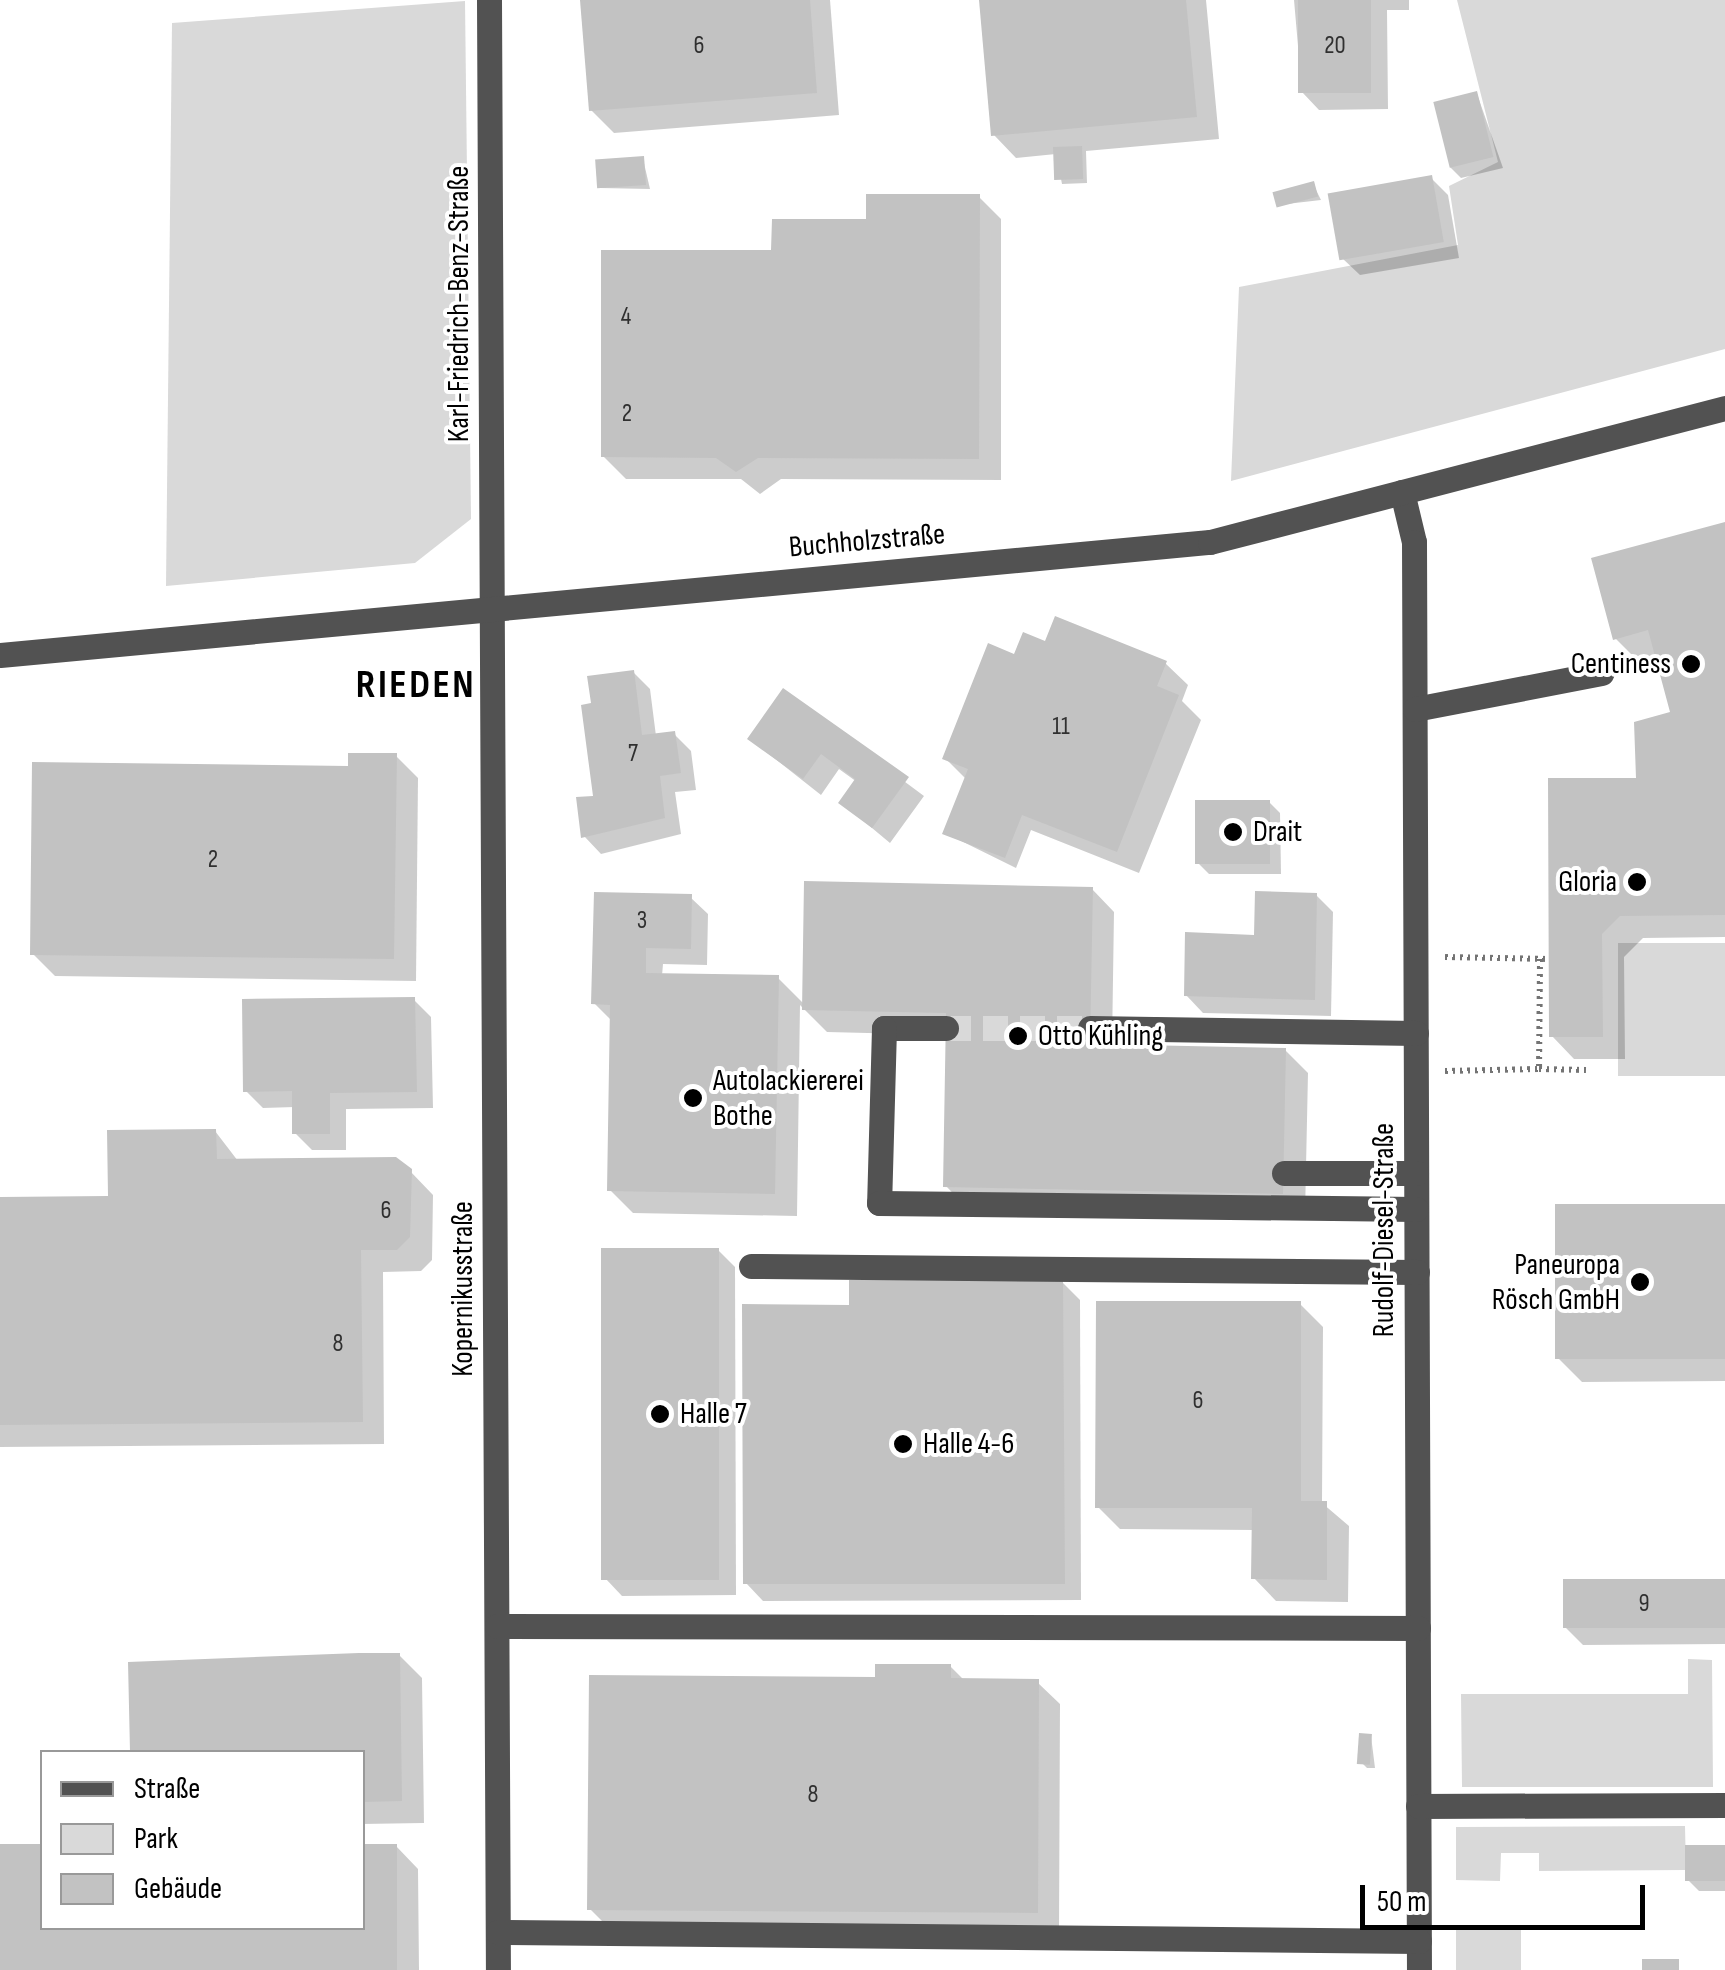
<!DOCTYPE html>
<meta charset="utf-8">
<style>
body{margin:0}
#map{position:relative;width:1725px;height:1970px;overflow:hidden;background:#fff;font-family:"Sofia Sans Condensed",sans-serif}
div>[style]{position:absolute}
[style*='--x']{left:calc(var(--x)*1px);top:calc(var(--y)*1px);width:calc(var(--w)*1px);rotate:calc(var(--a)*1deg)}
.green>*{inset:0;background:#d9d9d9;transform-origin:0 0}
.shadow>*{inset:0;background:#0003}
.building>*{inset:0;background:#c2c2c2;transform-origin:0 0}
.minor-tunnel>*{height:25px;margin-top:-12.5px;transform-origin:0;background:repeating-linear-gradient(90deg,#d9d9d9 0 25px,transparent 0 37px)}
.path>*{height:6px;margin-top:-3px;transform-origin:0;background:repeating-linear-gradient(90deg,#747474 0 2.5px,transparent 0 7.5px)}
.minor>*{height:25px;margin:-12.5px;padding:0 12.5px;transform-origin:12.5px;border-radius:12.5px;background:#525252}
.dots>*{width:28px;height:28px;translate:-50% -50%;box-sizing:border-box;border:5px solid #fff;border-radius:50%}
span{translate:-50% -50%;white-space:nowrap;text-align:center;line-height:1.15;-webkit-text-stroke:8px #fff;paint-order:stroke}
.number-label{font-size:25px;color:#303030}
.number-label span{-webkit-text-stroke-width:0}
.street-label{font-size:30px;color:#000}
.poi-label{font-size:30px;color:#000}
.right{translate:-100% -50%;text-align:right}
.left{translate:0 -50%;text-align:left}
.district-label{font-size:40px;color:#000;font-weight:700;letter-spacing:2.5px}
.legend{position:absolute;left:40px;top:1750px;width:325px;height:180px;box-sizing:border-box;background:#fff;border:2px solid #999;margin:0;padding:12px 18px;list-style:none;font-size:30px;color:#000}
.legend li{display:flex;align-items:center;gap:20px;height:50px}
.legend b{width:50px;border:2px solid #999}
.scale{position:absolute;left:1360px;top:1885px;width:285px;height:45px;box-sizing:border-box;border:5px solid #000;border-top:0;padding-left:12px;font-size:30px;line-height:35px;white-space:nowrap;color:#000;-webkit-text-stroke:8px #fff;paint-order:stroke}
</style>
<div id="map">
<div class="green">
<div style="clip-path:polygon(1457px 0,1725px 0,1725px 349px,1231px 481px,1239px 287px,1458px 245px,1449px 186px,1498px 162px)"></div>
<div style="clip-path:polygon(465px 1px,471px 519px,415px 563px,166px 586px,172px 23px)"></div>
<div style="left:1618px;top:943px;width:107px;height:133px"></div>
<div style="clip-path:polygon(1688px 1659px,1712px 1660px,1713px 1787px,1462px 1787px,1461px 1694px,1688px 1694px)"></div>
<div style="clip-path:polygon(1685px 1826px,1686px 1870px,1539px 1871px,1539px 1853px,1501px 1853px,1500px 1881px,1456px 1880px,1456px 1827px)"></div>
<div style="left:1456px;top:1929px;width:65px;height:41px"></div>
</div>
<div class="shadow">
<div style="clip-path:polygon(582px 0,830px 0,839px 115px,614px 133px,591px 110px)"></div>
<div style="clip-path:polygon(981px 0,1206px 0,1219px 139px,1086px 151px,1087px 183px,1062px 184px,1056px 154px,1016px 158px,994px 135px)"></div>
<div style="clip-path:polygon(1409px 0,1409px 10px,1387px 10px,1388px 109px,1319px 110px,1302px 92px,1294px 0)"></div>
<div style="clip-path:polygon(1477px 94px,1503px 168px,1461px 178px,1450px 167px)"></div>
<div style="clip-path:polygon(643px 159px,650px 189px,600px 188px)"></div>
<div style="clip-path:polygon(1431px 178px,1448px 195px,1459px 258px,1360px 275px,1342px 258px)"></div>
<div style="clip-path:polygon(1313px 184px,1321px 200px,1278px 205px)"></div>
<div style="clip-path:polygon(979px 197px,1001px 219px,1001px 480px,781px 479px,760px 494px,741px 479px,626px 479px,603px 456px,774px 253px)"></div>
<div style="clip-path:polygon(1725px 525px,1725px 937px,1643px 938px,1624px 957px,1625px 1059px,1574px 1059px,1552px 1036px,1639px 781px,1673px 714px,1658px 656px,1638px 661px,1615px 638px)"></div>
<div style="clip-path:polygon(1047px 645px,1165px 663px,1188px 685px,1182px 701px,1201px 720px,1139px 873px,1031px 830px,1016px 868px,945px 833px,967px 780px,945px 758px,1016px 657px)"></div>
<div style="clip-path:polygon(633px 672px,650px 689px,656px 736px,674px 734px,691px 751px,696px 790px,675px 792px,681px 834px,601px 854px,584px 836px,596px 798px,594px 705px)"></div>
<div style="clip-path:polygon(784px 692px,924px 796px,890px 843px,842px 803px,857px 782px,839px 769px,821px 795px,750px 739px)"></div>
<div style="clip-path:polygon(396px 756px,418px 778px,416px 981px,55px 976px,33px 954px,350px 768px)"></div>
<div style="clip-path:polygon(1269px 802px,1280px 813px,1281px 874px,1209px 874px,1198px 863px)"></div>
<div style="clip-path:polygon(1092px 889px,1114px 912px,1112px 1047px,1285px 1050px,1308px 1073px,1305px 1215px,968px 1209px,946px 1186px,948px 1035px,827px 1032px,800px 1005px,797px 1216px,633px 1213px,610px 1190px,611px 1020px,594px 1003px,690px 897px,708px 914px,707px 965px,663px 964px,662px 976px,778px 978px,805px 1005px)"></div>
<div style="clip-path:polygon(1316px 895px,1333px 912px,1331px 1016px,1203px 1013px,1186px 995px)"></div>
<div style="clip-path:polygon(414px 1000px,431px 1017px,433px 1108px,346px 1109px,346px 1150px,312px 1150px,295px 1133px,295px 1107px,263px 1108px,246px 1091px)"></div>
<div style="clip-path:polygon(215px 1131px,238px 1161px,410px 1171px,433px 1195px,432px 1260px,421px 1271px,383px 1272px,384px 1444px,0 1447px,0 1200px,110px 1199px)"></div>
<div style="clip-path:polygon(1725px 1206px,1725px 1381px,1582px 1382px,1559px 1359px)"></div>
<div style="clip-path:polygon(718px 1250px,735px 1267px,736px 1595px,622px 1596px,605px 1578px)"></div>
<div style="clip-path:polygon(1062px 1282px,1080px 1300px,1081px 1600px,763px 1601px,746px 1583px,851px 1307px)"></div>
<div style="clip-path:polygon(1300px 1304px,1323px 1327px,1322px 1503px,1349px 1526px,1348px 1602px,1276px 1601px,1254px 1578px,1254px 1530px,1120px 1529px,1098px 1507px)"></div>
<div style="clip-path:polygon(1725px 1582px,1725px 1644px,1583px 1645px,1566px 1628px)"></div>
<div style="clip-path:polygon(399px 1655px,422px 1678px,424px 1823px,362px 1824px,362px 1752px,132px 1752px,131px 1665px)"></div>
<div style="clip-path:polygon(950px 1666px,965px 1681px,1037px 1682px,1060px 1704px,1059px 1935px,613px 1932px,590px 1909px,878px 1680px)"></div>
<div style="clip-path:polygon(1371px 1736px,1375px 1768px,1367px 1768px,1362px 1763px)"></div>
<div style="clip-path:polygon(0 1846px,42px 1846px,42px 1928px,362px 1928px,396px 1846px,418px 1869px,419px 1970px,0 1970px)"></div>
<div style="clip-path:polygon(1725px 1847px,1725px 1891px,1699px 1891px,1688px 1880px)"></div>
</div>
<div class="building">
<div style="clip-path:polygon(580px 0,810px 0,817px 93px,589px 111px)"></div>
<div style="clip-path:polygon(979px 0,1186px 0,1197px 117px,991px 136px)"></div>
<div style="left:1298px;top:0;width:73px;height:93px"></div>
<div style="left:1477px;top:91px;width:68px;height:45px;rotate:76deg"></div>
<div style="left:1082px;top:146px;width:33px;height:29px;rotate:88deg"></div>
<div style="left:644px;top:156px;width:29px;height:49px;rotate:86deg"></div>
<div style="left:1432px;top:175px;width:68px;height:106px;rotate:80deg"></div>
<div style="left:1314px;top:181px;width:16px;height:43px;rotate:75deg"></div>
<div style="clip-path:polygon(866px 194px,980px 194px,979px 459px,758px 458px,736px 472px,716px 458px,601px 457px,601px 250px,771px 250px,772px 219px,866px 219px)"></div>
<div style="clip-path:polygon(1725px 522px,1725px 915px,1620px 916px,1602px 934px,1603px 1037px,1549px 1037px,1548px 778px,1636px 778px,1634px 722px,1670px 712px,1648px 630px,1613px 640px,1591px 558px)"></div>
<div style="clip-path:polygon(1055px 616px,1167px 661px,1157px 686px,1179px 695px,1117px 852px,1022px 815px,1005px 858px,942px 834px,968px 769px,942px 759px,988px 643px,1014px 654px,1023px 632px,1045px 641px)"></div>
<div style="clip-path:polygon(634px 670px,642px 735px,675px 731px,681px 773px,660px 776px,665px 818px,581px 838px,576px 797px,593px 796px,581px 705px,591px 703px,587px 676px)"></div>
<div style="clip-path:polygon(783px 688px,909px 777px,872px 828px,838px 803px,855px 779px,821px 754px,803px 779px,747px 739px)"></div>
<div style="clip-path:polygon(348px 753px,397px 753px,394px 959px,30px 955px,32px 762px,348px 766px)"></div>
<div style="left:1195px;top:800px;width:75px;height:64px"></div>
<div style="clip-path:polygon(804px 881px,1093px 887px,1090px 1044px,1286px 1048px,1283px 1194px,943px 1187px,946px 1013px,802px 1010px)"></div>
<div style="clip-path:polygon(1255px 891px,1317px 893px,1315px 1000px,1184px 996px,1185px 932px,1254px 935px)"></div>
<div style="clip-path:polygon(594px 892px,692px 894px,691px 949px,646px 948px,646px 973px,779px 975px,775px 1194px,607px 1191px,610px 1005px,591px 1004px)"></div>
<div style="clip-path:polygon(415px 997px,417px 1092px,330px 1093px,330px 1134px,292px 1134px,292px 1091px,243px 1092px,242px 999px)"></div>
<div style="clip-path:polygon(216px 1129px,217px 1159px,396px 1157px,412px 1169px,410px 1237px,397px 1250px,361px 1250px,363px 1422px,0 1425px,0 1197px,108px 1196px,107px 1130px)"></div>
<div style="left:1725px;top:1204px;width:155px;height:170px;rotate:90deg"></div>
<div style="left:601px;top:1248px;width:118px;height:332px"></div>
<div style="clip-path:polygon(849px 1280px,1063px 1280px,1065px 1584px,743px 1584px,742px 1304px,849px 1305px)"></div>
<div style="clip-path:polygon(1096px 1301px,1301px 1301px,1301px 1501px,1327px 1501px,1327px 1580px,1251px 1579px,1252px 1508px,1095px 1508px)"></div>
<div style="left:1725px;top:1579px;width:49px;height:162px;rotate:90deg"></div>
<div style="clip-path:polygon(359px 1653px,400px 1653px,402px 1801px,362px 1802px,362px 1752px,130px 1752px,128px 1662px)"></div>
<div style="clip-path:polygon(875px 1664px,951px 1664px,951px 1678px,1039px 1679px,1038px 1913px,587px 1910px,589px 1675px,875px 1677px)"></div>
<div style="left:1359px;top:1733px;width:13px;height:31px;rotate:4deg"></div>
<div style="clip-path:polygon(0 1844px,42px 1844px,42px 1928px,362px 1928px,362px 1844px,397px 1844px,397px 1970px,0 1970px)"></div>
<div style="left:1685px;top:1845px;width:40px;height:36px"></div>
<div style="left:1642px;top:1959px;width:37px;height:11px"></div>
</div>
<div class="minor-tunnel">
<div style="--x:946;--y:1028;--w:144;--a:0"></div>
</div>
<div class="path">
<div style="--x:1445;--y:957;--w:104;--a:1.1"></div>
<div style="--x:1540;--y:959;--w:110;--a:90.5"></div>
<div style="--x:1539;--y:1069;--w:47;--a:1.2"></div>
<div style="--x:1445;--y:1071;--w:94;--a:-1.2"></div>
</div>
<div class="minor">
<div style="--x:489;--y:0;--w:1970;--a:89.74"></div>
<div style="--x:1402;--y:492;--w:51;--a:76.5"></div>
<div style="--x:1414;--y:542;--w:1428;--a:89.8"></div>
<div style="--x:0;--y:655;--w:1215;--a:-5.34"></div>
<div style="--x:1210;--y:542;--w:532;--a:-14.58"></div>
<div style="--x:1415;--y:709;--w:190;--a:-10.9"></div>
<div style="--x:946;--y:1028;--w:62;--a:180"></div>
<div style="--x:884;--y:1028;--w:175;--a:91.6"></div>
<div style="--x:879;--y:1203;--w:537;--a:0.64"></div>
<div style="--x:1090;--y:1028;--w:326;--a:0.9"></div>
<div style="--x:1284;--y:1173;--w:132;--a:0"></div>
<div style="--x:751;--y:1266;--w:666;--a:0.52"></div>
<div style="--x:497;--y:1626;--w:921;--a:0.12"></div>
<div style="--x:1418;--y:1806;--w:307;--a:-0.2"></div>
<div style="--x:498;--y:1932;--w:921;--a:0.56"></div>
</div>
<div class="dots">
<div style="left:1691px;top:664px;background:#000"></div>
<div style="left:1233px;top:832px;background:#000"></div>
<div style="left:1637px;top:882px;background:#000"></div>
<div style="left:1018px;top:1036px;background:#000"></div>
<div style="left:693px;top:1098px;background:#000"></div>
<div style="left:1640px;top:1282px;background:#000"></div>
<div style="left:660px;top:1414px;background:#000"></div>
<div style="left:903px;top:1444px;background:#000"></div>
</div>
<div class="number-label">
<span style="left:699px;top:46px">6</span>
<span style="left:1335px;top:46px">20</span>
<span style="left:626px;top:317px">4</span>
<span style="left:627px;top:414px">2</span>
<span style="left:1061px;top:727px">11</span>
<span style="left:633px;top:754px">7</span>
<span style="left:213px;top:860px">2</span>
<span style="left:642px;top:921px">3</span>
<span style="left:386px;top:1211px">6</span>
<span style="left:338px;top:1344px">8</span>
<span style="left:1198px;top:1401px">6</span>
<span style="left:1644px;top:1604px">9</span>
<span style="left:813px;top:1795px">8</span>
</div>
<div class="street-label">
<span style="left:459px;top:304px;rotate:-90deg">Karl-Friedrich-Benz-Straße</span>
<span style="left:867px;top:541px;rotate:-5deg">Buchholzstraße</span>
<span style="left:1384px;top:1230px;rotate:-90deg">Rudolf-Diesel-Straße</span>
<span style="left:463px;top:1289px;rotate:-90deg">Kopernikusstraße</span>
</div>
<div class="poi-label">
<span class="right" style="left:1671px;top:664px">Centiness</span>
<span class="left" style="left:1253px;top:832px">Drait</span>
<span class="right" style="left:1617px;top:882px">Gloria</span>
<span class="left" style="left:1038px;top:1036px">Otto Kühling</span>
<span class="left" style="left:713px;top:1098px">Autolackiererei<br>Bothe</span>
<span class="right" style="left:1620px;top:1282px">Paneuropa<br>Rösch GmbH</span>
<span class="left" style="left:680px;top:1414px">Halle 7</span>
<span class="left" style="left:923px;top:1444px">Halle 4-6</span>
</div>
<div class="district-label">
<span style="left:416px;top:685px">RIEDEN</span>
</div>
<ul class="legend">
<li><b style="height:12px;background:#525252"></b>Straße</li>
<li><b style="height:28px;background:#d9d9d9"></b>Park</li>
<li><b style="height:28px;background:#c2c2c2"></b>Gebäude</li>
</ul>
<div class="scale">50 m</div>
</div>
